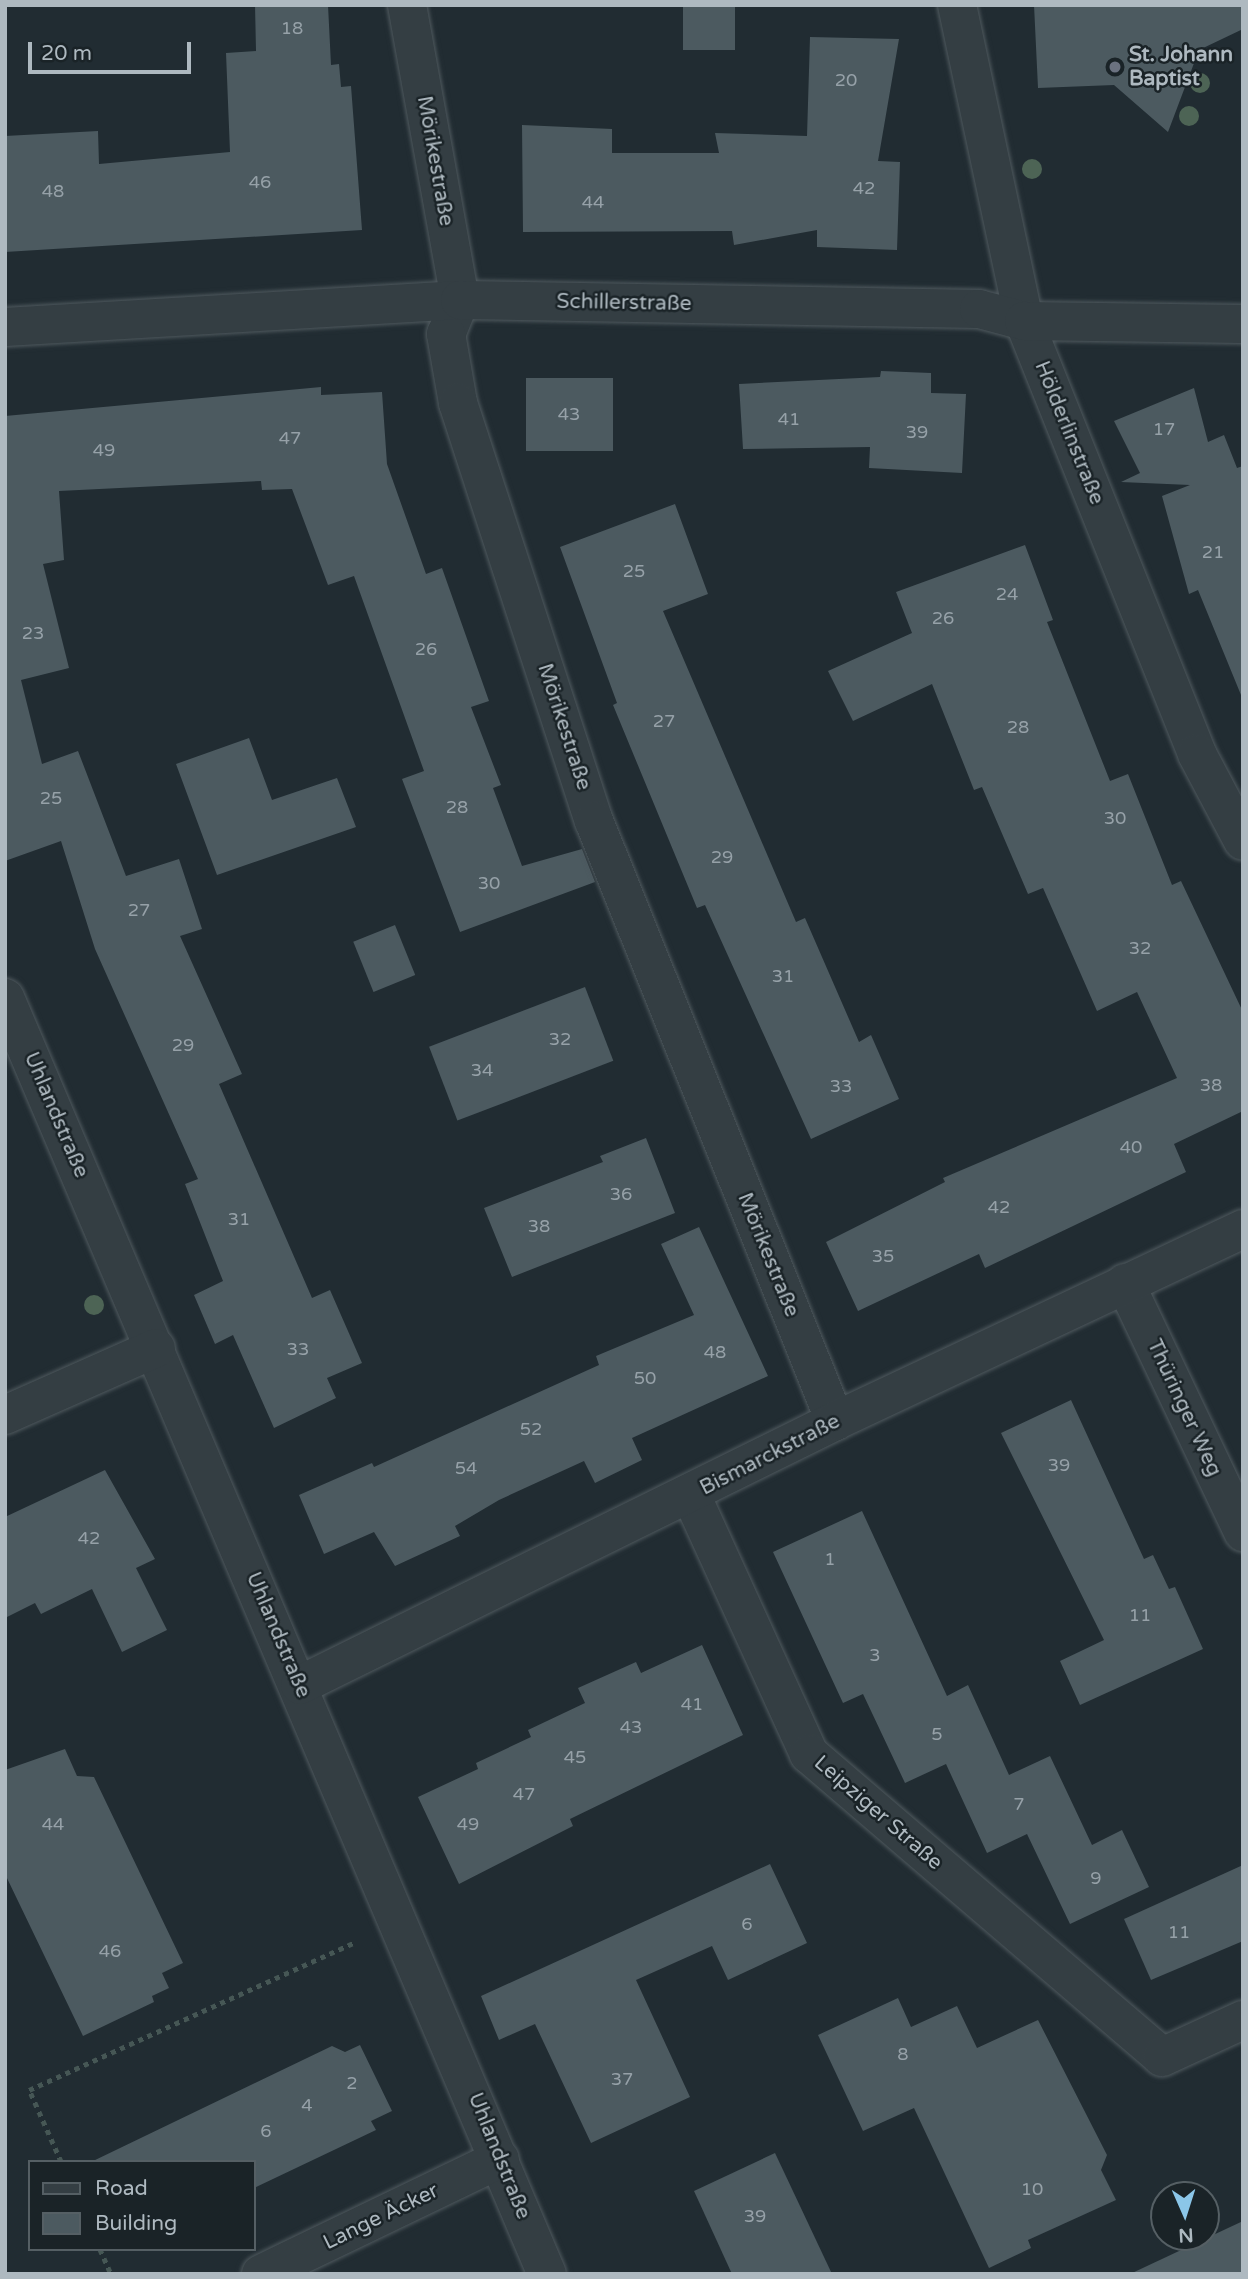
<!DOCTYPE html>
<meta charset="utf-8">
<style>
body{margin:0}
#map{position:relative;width:1248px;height:2279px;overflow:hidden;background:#212c32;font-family:"Varela Round",sans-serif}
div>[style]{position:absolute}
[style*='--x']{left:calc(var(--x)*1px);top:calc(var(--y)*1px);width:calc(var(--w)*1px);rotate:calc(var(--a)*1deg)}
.building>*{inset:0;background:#4c5a60;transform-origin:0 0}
.path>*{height:4.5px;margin-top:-2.25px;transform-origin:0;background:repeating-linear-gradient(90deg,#465755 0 5px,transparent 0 10px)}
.roads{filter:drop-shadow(0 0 2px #4f595e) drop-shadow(0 0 2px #4f595e)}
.minor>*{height:38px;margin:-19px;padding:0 19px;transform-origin:19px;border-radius:19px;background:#343e43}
.trees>*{width:20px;height:20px;margin:-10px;border-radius:50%;background:#4d6455}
.dots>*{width:19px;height:19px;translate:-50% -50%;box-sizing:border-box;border:4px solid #1a2327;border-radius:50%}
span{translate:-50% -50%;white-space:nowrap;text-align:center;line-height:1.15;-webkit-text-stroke:5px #1a2327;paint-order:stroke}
.number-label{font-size:18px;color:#96a1a8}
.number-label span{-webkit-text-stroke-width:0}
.poi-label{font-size:21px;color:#aeb9c0;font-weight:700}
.left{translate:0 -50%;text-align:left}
.street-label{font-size:21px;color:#aeb9c0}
.frame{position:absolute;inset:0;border:7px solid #aeb9c0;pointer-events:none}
.legend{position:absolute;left:28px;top:2160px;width:228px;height:91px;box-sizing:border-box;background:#1a2327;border:2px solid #555f64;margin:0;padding:9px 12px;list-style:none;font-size:21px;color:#aeb9c0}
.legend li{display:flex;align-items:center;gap:14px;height:35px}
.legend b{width:35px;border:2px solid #555f64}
.north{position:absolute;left:1150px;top:2181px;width:70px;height:70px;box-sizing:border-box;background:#1a2327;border:2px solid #555f64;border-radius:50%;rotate:177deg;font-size:19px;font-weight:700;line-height:28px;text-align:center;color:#aeb9c0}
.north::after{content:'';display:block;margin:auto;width:24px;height:32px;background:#8bc6e8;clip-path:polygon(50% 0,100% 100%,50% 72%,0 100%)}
.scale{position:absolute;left:28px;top:42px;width:163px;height:32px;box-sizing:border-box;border:4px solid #aeb9c0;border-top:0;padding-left:9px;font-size:21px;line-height:24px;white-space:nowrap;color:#aeb9c0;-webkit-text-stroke:5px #1a2327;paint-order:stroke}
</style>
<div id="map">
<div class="building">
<div style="clip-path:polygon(255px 5px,328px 5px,331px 65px,339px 64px,341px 87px,351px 86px,362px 230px,5px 252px,5px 136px,98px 131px,99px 164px,230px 152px,226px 53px,256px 51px)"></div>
<div style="left:683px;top:5px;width:52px;height:45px"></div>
<div style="clip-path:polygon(1034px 5px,1243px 5px,1243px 29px,1199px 50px,1168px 132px,1114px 85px,1038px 88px)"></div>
<div style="clip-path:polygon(810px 37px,899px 39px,878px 161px,900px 162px,897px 250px,817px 247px,817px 230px,734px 245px,732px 231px,523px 232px,522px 125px,612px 129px,612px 153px,719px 153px,715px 133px,807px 136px)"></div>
<div style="clip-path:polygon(881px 371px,931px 373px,931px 393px,966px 394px,962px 473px,869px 468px,870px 447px,743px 449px,739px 384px,880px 377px)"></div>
<div style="left:526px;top:378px;width:87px;height:73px"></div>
<div style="clip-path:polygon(321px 387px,321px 395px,382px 392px,387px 464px,426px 574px,442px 568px,489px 701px,471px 707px,501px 785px,493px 788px,522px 866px,582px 849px,595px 882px,460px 932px,402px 779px,424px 771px,354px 576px,328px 585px,292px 489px,262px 490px,261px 481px,59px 491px,64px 560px,43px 564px,69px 668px,21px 680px,42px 764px,78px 751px,126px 876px,179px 859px,202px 929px,180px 936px,242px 1074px,219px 1084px,312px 1298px,330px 1290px,362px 1363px,327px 1378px,336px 1398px,274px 1428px,233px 1335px,215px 1344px,194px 1295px,223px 1281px,185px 1184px,198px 1179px,95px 949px,61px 841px,5px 861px,5px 416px)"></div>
<div style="clip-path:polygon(1194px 388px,1208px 442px,1224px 435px,1237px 468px,1243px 466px,1241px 695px,1198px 590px,1189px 594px,1162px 496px,1190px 485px,1121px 482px,1140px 473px,1114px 421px)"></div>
<div style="clip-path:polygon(675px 504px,708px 594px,663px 611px,796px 922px,805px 918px,859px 1042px,871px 1035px,899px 1099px,811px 1139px,705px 905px,697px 908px,613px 705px,617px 703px,560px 547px)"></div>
<div style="clip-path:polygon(1025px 545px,1053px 620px,1047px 622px,1110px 781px,1128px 774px,1172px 885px,1181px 881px,1243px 1012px,1243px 1111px,1174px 1144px,1186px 1172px,985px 1268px,979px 1254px,858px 1311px,826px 1242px,945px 1182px,943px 1178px,1177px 1078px,1137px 992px,1097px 1011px,1043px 888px,1028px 894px,982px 787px,974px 790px,932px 684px,853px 721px,828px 671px,912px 633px,896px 592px)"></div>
<div style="clip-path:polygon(249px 738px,272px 800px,337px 778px,356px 827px,217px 875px,176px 764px)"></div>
<div style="left:395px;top:925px;width:54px;height:45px;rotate:68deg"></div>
<div style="left:585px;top:987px;width:79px;height:167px;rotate:69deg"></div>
<div style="clip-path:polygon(646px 1138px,675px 1213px,512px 1277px,484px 1208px,603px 1162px,600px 1156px)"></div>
<div style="clip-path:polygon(699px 1227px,768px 1376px,632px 1438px,642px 1460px,595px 1483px,584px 1461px,499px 1500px,455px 1526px,460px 1536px,395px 1566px,374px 1532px,324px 1554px,299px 1495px,372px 1463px,374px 1467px,599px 1365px,596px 1356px,694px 1315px,661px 1244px)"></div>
<div style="clip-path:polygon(1071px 1400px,1144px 1559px,1153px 1555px,1169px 1589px,1175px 1587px,1203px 1649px,1080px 1705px,1060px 1661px,1104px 1640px,1001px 1433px)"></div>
<div style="clip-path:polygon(105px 1470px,155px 1559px,136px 1568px,167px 1630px,122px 1652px,92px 1589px,41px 1614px,35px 1603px,5px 1618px,5px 1517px)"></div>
<div style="clip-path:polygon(862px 1511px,947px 1696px,968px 1685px,1009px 1775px,1050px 1756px,1092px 1845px,1122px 1830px,1149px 1887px,1070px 1924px,1027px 1834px,987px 1853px,946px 1764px,905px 1783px,863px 1694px,843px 1703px,773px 1552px)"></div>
<div style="clip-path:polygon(702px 1645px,743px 1735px,570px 1819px,573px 1826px,459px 1884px,418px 1797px,478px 1769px,476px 1763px,531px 1737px,528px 1730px,585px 1703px,578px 1688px,636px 1662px,641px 1673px)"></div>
<div style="clip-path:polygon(65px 1749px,77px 1776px,94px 1777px,183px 1963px,162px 1973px,169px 1988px,152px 1996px,154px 2002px,83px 2036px,5px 1874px,5px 1770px)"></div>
<div style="clip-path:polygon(770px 1864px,807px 1943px,728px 1980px,712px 1946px,636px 1980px,690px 2097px,591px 2143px,535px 2024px,499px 2040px,481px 1996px)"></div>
<div style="clip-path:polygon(1243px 1865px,1243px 1941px,1151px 1980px,1124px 1919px)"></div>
<div style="clip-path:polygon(898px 1998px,911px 2027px,957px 2006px,977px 2048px,1038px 2020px,1107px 2155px,1101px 2170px,1116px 2200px,1028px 2240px,1031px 2248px,989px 2268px,914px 2108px,863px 2131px,818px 2035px)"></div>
<div style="clip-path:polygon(360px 2045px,392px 2111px,371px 2121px,376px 2130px,254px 2188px,254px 2162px,91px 2162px,332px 2046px,345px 2052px)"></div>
<div style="clip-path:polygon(775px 2153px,832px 2274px,732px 2274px,694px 2191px)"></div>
<div style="clip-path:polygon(1243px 2221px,1243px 2274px,1130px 2274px)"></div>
</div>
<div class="path">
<div style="--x:61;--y:2162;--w:79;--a:-114"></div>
<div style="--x:29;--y:2090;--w:359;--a:-24.4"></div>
<div style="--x:100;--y:2249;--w:27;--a:66"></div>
</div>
<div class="roads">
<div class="minor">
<div style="--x:407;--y:5;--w:300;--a:79.8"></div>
<div style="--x:460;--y:300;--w:37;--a:112"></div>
<div style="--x:446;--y:334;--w:70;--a:80.1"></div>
<div style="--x:458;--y:403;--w:440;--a:72"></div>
<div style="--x:594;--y:821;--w:647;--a:68.12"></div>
<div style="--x:957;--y:5;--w:323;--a:78"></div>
<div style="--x:1024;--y:321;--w:466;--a:68.2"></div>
<div style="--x:1197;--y:754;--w:98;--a:62.1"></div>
<div style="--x:5;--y:327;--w:456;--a:-3.4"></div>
<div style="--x:460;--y:300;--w:519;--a:0.99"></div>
<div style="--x:979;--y:309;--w:47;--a:14.9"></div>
<div style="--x:1024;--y:321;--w:219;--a:0.8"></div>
<div style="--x:5;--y:998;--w:1386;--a:66.99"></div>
<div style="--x:1125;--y:1283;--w:276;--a:64.6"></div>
<div style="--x:5;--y:1415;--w:165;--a:-23.9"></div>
<div style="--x:691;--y:1495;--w:285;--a:65.5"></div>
<div style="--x:809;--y:1754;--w:465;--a:40.6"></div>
<div style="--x:1162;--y:2057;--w:89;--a:-24.6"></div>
<div style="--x:300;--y:1685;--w:597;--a:-26.26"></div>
<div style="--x:835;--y:1421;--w:451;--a:-25.2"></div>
<div style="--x:261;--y:2274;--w:265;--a:-25.7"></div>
</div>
</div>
<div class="trees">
<div style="left:1200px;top:83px"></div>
<div style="left:1189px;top:116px"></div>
<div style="left:1032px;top:169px"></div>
<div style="left:94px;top:1305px"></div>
</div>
<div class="dots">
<div style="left:1115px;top:67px;background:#6b7280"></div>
</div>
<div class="number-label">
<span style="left:292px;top:28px">18</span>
<span style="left:846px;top:80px">20</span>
<span style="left:260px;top:182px">46</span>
<span style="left:864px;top:188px">42</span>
<span style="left:53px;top:191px">48</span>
<span style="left:593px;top:202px">44</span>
<span style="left:569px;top:414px">43</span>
<span style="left:789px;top:419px">41</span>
<span style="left:1164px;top:429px">17</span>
<span style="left:917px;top:432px">39</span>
<span style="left:290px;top:438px">47</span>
<span style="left:104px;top:450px">49</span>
<span style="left:1213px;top:552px">21</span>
<span style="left:634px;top:571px">25</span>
<span style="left:1007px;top:594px">24</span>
<span style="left:943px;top:618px">26</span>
<span style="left:33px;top:633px">23</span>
<span style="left:426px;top:649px">26</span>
<span style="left:664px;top:721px">27</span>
<span style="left:1018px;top:727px">28</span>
<span style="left:51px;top:798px">25</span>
<span style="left:457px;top:807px">28</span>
<span style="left:1115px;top:818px">30</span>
<span style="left:722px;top:857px">29</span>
<span style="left:489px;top:883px">30</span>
<span style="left:139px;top:910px">27</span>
<span style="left:1140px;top:948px">32</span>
<span style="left:783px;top:976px">31</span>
<span style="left:560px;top:1039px">32</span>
<span style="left:183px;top:1045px">29</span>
<span style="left:482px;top:1070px">34</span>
<span style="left:1211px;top:1085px">38</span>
<span style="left:841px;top:1086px">33</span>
<span style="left:1131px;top:1147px">40</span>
<span style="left:621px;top:1194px">36</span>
<span style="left:999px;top:1207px">42</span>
<span style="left:239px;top:1219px">31</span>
<span style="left:539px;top:1226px">38</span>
<span style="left:883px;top:1256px">35</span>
<span style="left:298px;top:1349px">33</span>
<span style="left:715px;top:1352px">48</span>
<span style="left:645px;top:1378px">50</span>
<span style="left:531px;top:1429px">52</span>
<span style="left:1059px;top:1465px">39</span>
<span style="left:466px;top:1468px">54</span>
<span style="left:89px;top:1538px">42</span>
<span style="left:830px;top:1559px">1</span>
<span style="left:1140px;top:1615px">11</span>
<span style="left:875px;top:1655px">3</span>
<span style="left:692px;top:1704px">41</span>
<span style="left:631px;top:1727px">43</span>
<span style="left:937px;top:1734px">5</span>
<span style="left:575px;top:1757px">45</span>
<span style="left:524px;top:1794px">47</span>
<span style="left:1019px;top:1804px">7</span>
<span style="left:53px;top:1824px">44</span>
<span style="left:468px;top:1824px">49</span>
<span style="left:1096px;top:1878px">9</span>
<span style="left:747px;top:1924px">6</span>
<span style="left:1179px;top:1932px">11</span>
<span style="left:110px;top:1951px">46</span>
<span style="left:903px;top:2054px">8</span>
<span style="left:622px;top:2079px">37</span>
<span style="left:352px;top:2083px">2</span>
<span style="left:307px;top:2105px">4</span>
<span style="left:266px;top:2131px">6</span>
<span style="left:1032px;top:2189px">10</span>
<span style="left:755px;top:2216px">39</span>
</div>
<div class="poi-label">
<span class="left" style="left:1129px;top:67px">St. Johann<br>Baptist</span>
</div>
<div class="street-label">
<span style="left:435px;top:161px;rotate:80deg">Mörikestraße</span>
<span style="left:624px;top:303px;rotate:1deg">Schillerstraße</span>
<span style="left:1069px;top:433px;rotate:68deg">Hölderlinstraße</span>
<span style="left:564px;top:727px;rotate:72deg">Mörikestraße</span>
<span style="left:56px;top:1115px;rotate:67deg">Uhlandstraße</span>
<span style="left:768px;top:1255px;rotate:68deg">Mörikestraße</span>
<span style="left:1184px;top:1408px;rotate:65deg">Thüringer Weg</span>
<span style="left:770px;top:1455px;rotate:-27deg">Bismarckstraße</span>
<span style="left:278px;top:1635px;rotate:67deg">Uhlandstraße</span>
<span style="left:878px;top:1813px;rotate:41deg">Leipziger Straße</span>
<span style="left:499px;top:2156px;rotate:68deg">Uhlandstraße</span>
<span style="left:381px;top:2217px;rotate:-26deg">Lange Äcker</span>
</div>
<div class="frame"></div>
<ul class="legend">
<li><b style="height:9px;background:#343e43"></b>Road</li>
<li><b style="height:19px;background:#4c5a60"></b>Building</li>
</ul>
<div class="north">N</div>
<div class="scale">20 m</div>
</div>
